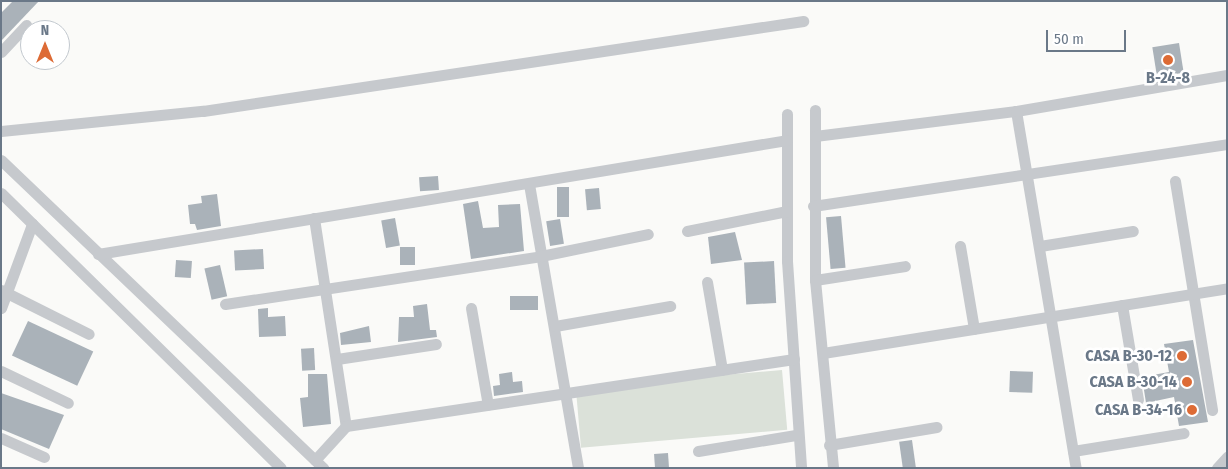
<!DOCTYPE html>
<style>
body{margin:0}
#map{position:relative;width:1228px;height:469px;overflow:hidden;background:#fafaf8;font-family:"Fira Sans Condensed",sans-serif}
div>[style]{position:absolute}
[style*='--x']{left:calc(var(--x)*1px);top:calc(var(--y)*1px);width:calc(var(--w)*1px);rotate:calc(var(--a)*1deg)}
.green>*{inset:0;background:#dbe1d9;transform-origin:0 0}
.building>*{inset:0;background:#aab2b9;transform-origin:0 0}
.minor>*{height:11px;margin:-5.5px;padding:0 5.5px;transform-origin:5.5px;border-radius:5.5px;background:#c6c9cd}
.dots>*{width:14px;height:14px;translate:-50% -50%;box-sizing:border-box;border:2px solid #fff;border-radius:50%}
span{translate:-50% -50%;white-space:nowrap;text-align:center;line-height:1.15;-webkit-text-stroke:5px #fff;paint-order:stroke}
.poi-label{font-size:16px;color:#6a7888;font-weight:700}
.right{translate:-100% -50%;text-align:right}
.frame{position:absolute;inset:0;border:2px solid #6a7888;pointer-events:none}
.north{position:absolute;left:20px;top:20px;width:50px;height:50px;box-sizing:border-box;background:#fff;border:1px solid #c3c9cf;border-radius:50%;rotate:0deg;font-size:14px;font-weight:700;line-height:20px;text-align:center;color:#6a7888}
.north::after{content:'';display:block;margin:auto;width:18px;height:22px;background:#dd6b35;clip-path:polygon(50% 0,100% 100%,50% 72%,0 100%)}
.scale{position:absolute;left:1046px;top:30px;width:80px;height:22px;box-sizing:border-box;border:2px solid #6a7888;border-top:0;padding-left:6px;font-size:15px;line-height:18px;white-space:nowrap;color:#6a7888;-webkit-text-stroke:4px #fff;paint-order:stroke}
</style>
<div id="map">
<div class="green">
<div style="left:782px;top:370px;width:60px;height:207px;rotate:85deg"></div>
</div>
<div class="building">
<div style="clip-path:polygon(13px 1px,39px 1px,1px 41px,1px 13px)"></div>
<div style="left:1179px;top:43px;width:30px;height:27px;rotate:81deg"></div>
<div style="left:438px;top:176px;width:14px;height:19px;rotate:86deg"></div>
<div style="left:557px;top:187px;width:12px;height:30px"></div>
<div style="left:599px;top:188px;width:21px;height:14px;rotate:85deg"></div>
<div style="clip-path:polygon(217px 194px,221px 226px,197px 230px,195px 224px,190px 224px,188px 205px,202px 203px,201px 196px)"></div>
<div style="clip-path:polygon(478px 201px,483px 228px,499px 227px,498px 205px,520px 204px,524px 251px,471px 259px,463px 204px)"></div>
<div style="left:841px;top:216px;width:52px;height:15px;rotate:85deg"></div>
<div style="left:395px;top:218px;width:28px;height:14px;rotate:80deg"></div>
<div style="left:560px;top:219px;width:25px;height:14px;rotate:81deg"></div>
<div style="clip-path:polygon(735px 232px,742px 260px,711px 264px,708px 237px)"></div>
<div style="left:400px;top:247px;width:15px;height:18px"></div>
<div style="left:263px;top:249px;width:20px;height:29px;rotate:87deg"></div>
<div style="left:176px;top:260px;width:16px;height:17px;rotate:4deg"></div>
<div style="left:774px;top:261px;width:42px;height:30px;rotate:87deg"></div>
<div style="left:220px;top:265px;width:32px;height:16px;rotate:77deg"></div>
<div style="left:510px;top:296px;width:28px;height:14px"></div>
<div style="clip-path:polygon(427px 304px,430px 330px,436px 330px,437px 337px,398px 342px,399px 317px,414px 317px,413px 306px)"></div>
<div style="clip-path:polygon(268px 308px,268px 317px,285px 316px,286px 336px,259px 337px,258px 309px)"></div>
<div style="left:28px;top:321px;width:72px;height:38px;rotate:25deg"></div>
<div style="clip-path:polygon(369px 326px,371px 342px,341px 345px,340px 333px)"></div>
<div style="clip-path:polygon(1193px 340px,1208px 422px,1179px 426px,1174px 397px,1146px 403px,1142px 377px,1169px 372px,1164px 344px)"></div>
<div style="left:314px;top:348px;width:22px;height:13px;rotate:87deg"></div>
<div style="left:1010px;top:371px;width:23px;height:21px;rotate:2deg"></div>
<div style="clip-path:polygon(512px 372px,513px 382px,522px 381px,523px 392px,494px 396px,493px 386px,500px 385px,499px 374px)"></div>
<div style="clip-path:polygon(308px 374px,327px 374px,331px 424px,303px 427px,300px 398px,308px 397px)"></div>
<div style="clip-path:polygon(1px 393px,64px 415px,49px 449px,1px 429px)"></div>
<div style="left:912px;top:440px;width:28px;height:13px;rotate:82deg"></div>
<div style="left:668px;top:453px;width:15px;height:14px;rotate:86deg"></div>
</div>
<div class="minor">
<div style="--x:1;--y:52;--w:37;--a:-47"></div>
<div style="--x:815;--y:110;--w:170;--a:90"></div>
<div style="--x:815;--y:280;--w:189;--a:84.5"></div>
<div style="--x:1016;--y:111;--w:362;--a:80.5"></div>
<div style="--x:787;--y:114;--w:147;--a:90"></div>
<div style="--x:787;--y:261;--w:207;--a:86.1"></div>
<div style="--x:1;--y:131;--w:203;--a:-5.7"></div>
<div style="--x:203;--y:111;--w:607;--a:-8.53"></div>
<div style="--x:815;--y:136;--w:203;--a:-7.1"></div>
<div style="--x:1016;--y:111;--w:214;--a:-9.7"></div>
<div style="--x:1;--y:160;--w:446;--a:43.7"></div>
<div style="--x:1175;--y:181;--w:232;--a:80.8"></div>
<div style="--x:529;--y:184;--w:288;--a:80.2"></div>
<div style="--x:1;--y:193;--w:392;--a:44.5"></div>
<div style="--x:813;--y:206;--w:419;--a:-8.5"></div>
<div style="--x:314;--y:218;--w:210;--a:81.3"></div>
<div style="--x:687;--y:231;--w:102;--a:-11.3"></div>
<div style="--x:960;--y:246;--w:84;--a:80.4"></div>
<div style="--x:1040;--y:246;--w:94;--a:-9.2"></div>
<div style="--x:98;--y:254;--w:698;--a:-9.39"></div>
<div style="--x:815;--y:280;--w:91;--a:-8.8"></div>
<div style="--x:707;--y:282;--w:89;--a:80.3"></div>
<div style="--x:1;--y:290;--w:98;--a:26.6"></div>
<div style="--x:225;--y:304;--w:320;--a:-8.6"></div>
<div style="--x:541;--y:256;--w:109;--a:-11.6"></div>
<div style="--x:1122;--y:305;--w:96;--a:80.4"></div>
<div style="--x:1;--y:308;--w:90;--a:-69.7"></div>
<div style="--x:471;--y:308;--w:98;--a:80.1"></div>
<div style="--x:555;--y:326;--w:117;--a:-9.9"></div>
<div style="--x:823;--y:353;--w:409;--a:-9.1"></div>
<div style="--x:337;--y:359;--w:100;--a:-8.6"></div>
<div style="--x:1;--y:371;--w:74;--a:25.5"></div>
<div style="--x:1;--y:438;--w:47;--a:23.8"></div>
<div style="--x:829;--y:445;--w:109;--a:-9.5"></div>
<div style="--x:698;--y:451;--w:99;--a:-9.3"></div>
<div style="--x:1073;--y:451;--w:112;--a:-9.2"></div>
<div style="--x:315;--y:460;--w:46;--a:-47.6"></div>
<div style="--x:346;--y:426;--w:453;--a:-8.5"></div>
<div style="--x:1217;--y:468;--w:15;--a:-48"></div>
</div>
<div class="dots">
<div style="left:1168px;top:60px;background:#dd6b35"></div>
<div style="left:1182px;top:356px;background:#dd6b35"></div>
<div style="left:1187px;top:382px;background:#dd6b35"></div>
<div style="left:1192px;top:410px;background:#dd6b35"></div>
</div>
<div class="poi-label">
<span style="left:1168px;top:78px">B-24-8</span>
<span class="right" style="left:1172px;top:356px">CASA B-30-12</span>
<span class="right" style="left:1177px;top:382px">CASA B-30-14</span>
<span class="right" style="left:1182px;top:410px">CASA B-34-16</span>
</div>
<div class="frame"></div>
<div class="north">N</div>
<div class="scale">50 m</div>
</div>
